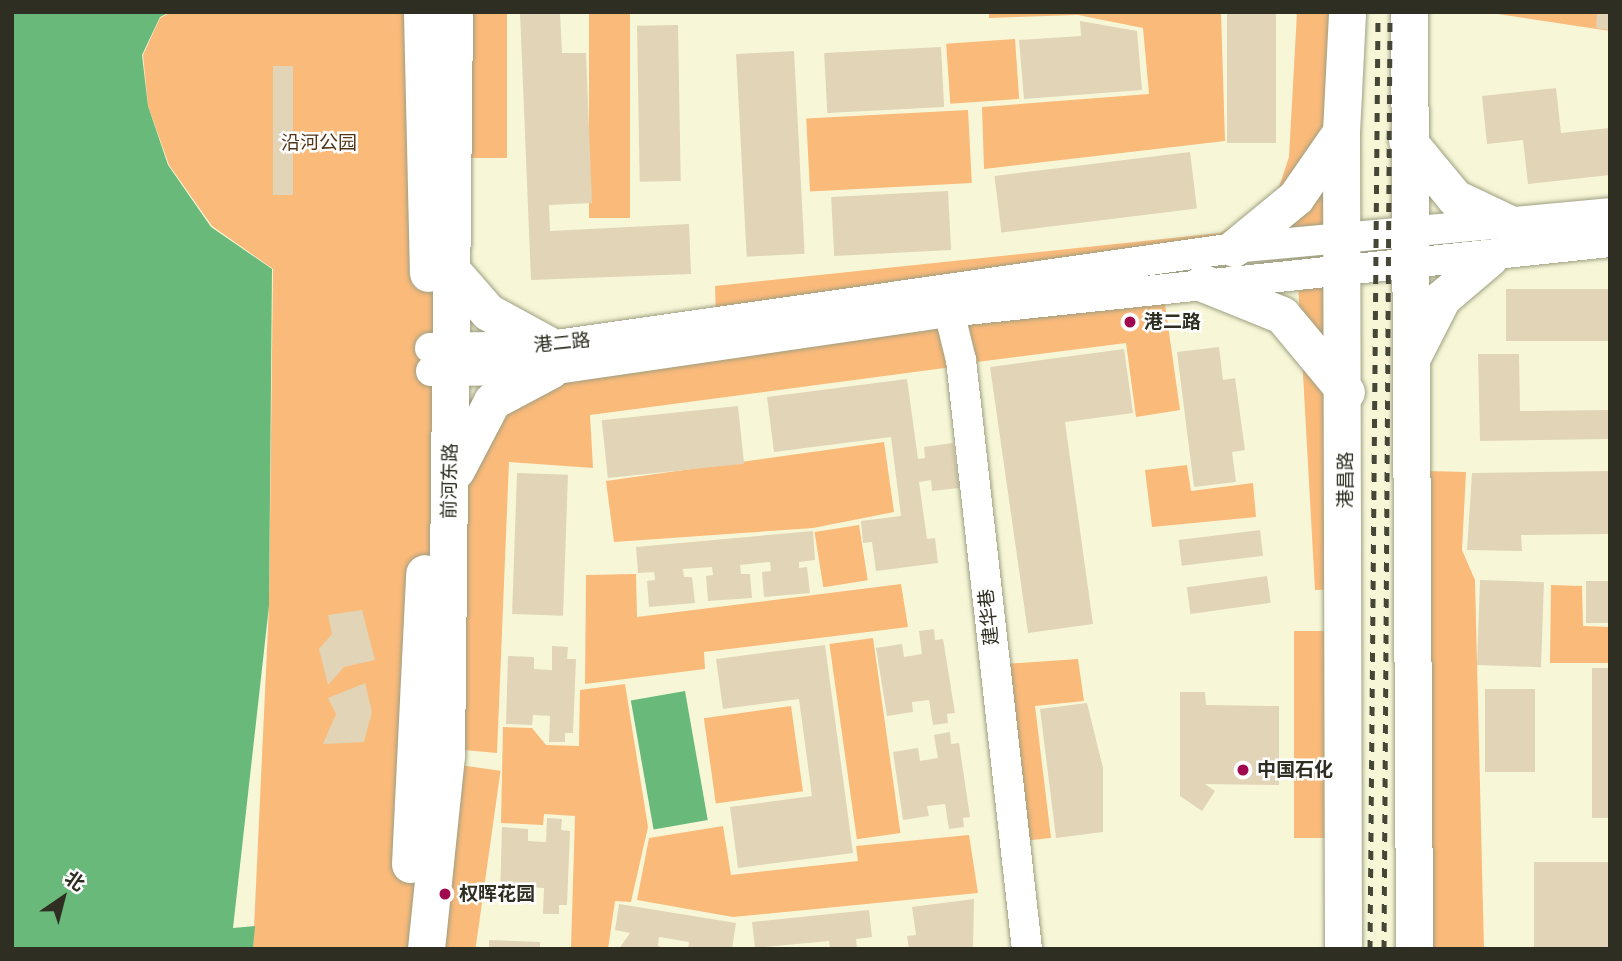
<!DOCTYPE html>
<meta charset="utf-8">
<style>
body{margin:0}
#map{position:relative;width:1622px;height:961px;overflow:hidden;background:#f7f7d8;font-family:Manrope,"Noto Sans SC",sans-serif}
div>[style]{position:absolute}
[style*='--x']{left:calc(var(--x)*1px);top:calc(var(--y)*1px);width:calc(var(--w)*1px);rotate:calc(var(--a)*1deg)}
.green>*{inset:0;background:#faba7a;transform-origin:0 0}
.water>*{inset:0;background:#68b97a;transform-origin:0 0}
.building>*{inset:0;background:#e1d4b7;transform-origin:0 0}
.roads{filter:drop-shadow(0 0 2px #9e9e81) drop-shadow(0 0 2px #9e9e81)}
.minor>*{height:30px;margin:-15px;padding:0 15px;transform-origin:15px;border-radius:15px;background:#fff}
.major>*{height:37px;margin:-18.5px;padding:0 18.5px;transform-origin:18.5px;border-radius:18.5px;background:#fff}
.rail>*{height:5px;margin-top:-2.5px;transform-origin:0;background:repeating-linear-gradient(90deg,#464637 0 9px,transparent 0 18px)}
.dots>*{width:19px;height:19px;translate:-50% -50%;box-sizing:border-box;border:4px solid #fff;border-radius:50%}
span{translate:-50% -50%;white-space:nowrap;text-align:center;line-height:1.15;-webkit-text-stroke:5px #fff;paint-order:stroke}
.park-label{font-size:19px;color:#523517}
.poi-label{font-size:19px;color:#2e2e22;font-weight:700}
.left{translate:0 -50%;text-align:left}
.street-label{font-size:19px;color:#2e2e22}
.frame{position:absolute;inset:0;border:14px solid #2e2e22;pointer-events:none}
.north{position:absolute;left:28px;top:863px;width:70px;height:70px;-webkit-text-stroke:5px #fff;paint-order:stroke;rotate:35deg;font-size:19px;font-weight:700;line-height:28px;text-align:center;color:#2e2e22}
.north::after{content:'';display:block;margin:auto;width:24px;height:32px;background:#2e2e22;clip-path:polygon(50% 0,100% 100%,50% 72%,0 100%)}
</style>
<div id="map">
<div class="green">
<div style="clip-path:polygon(171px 12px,449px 12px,426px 949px,253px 949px,269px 606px,273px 269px,212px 226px,169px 165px,148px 106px,143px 55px,160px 18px)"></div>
<div style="left:456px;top:12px;width:51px;height:146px"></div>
<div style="left:589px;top:12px;width:41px;height:206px"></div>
<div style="clip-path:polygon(989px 12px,1221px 12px,1225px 141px,984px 169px,982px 107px,1149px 94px,1143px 28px,1078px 15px,989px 18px)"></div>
<div style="clip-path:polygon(1297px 12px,1345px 12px,1340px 250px,716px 317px,715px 286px,1220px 233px,1273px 205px,1289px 157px)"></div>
<div style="clip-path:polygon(1484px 12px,1610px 12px,1610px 31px)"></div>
<div style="left:1015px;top:39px;width:60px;height:69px;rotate:86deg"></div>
<div style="left:968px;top:110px;width:73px;height:162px;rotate:87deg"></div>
<div style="clip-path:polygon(1297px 266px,1337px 266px,1341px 589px,1315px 590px)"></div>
<div style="clip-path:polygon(1161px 276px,1180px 410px,1136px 417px,1126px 343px,969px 363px,958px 299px)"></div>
<div style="clip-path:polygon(940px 298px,952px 367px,590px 415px,593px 468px,509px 462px,497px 753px,453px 749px,458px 400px,483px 399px)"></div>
<div style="clip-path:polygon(884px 442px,894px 512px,813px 528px,614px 542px,606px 481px)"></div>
<div style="clip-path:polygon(1187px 465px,1191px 491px,1253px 483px,1256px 517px,1152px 527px,1145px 470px)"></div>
<div style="clip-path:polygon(1428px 471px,1466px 472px,1462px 550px,1475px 580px,1484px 949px,1422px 949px)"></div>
<div style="left:859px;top:525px;width:56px;height:45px;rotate:81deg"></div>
<div style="clip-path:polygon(636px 574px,637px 617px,901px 584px,908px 627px,704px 652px,705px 669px,585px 684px,586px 575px)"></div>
<div style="clip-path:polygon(1551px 585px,1582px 586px,1583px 626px,1610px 627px,1610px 663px,1550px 663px)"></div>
<div style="left:1339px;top:631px;width:207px;height:45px;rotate:90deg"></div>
<div style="left:873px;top:638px;width:197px;height:44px;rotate:82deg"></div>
<div style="clip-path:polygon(1078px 659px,1084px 701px,1035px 706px,1051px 838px,1022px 841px,1004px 664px)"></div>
<div style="clip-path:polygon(625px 684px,648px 827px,631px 902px,615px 901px,608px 949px,571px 947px,575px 816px,544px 814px,543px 825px,501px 823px,503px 727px,532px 728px,546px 745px,579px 746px,580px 690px)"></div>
<div style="left:791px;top:706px;width:86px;height:88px;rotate:82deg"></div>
<div style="left:452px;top:764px;width:49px;height:186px;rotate:8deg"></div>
<div style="clip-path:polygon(723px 826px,731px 875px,858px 861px,856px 846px,969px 835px,978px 893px,733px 917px,637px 900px,649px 838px)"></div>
</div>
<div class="water">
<div style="clip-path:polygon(12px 12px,170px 12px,160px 17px,142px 55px,148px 106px,168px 165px,211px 227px,272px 269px,269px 606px,233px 928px,255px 926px,253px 949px,12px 949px)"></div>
<div style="left:685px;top:691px;width:131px;height:55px;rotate:80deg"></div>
</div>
<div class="building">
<div style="clip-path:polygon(520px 12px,560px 12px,562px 53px,586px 53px,592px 203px,549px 205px,550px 231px,689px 224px,691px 274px,531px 280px)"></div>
<div style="left:1227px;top:12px;width:49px;height:131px"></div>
<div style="clip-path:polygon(1597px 12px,1610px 12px,1610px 30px,1596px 28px)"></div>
<div style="clip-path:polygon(1080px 21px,1137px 31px,1142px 90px,1024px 99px,1019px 40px,1081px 36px)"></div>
<div style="left:678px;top:25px;width:156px;height:41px;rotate:89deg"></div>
<div style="left:941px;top:47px;width:60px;height:117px;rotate:87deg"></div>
<div style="left:794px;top:51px;width:203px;height:58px;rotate:87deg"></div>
<div style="left:273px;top:66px;width:20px;height:129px"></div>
<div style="clip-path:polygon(1556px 88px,1561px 133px,1610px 128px,1610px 175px,1528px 184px,1523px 140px,1487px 144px,1482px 96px)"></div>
<div style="left:1190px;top:152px;width:57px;height:197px;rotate:83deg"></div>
<div style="left:948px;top:191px;width:59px;height:117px;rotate:87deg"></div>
<div style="left:1610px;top:289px;width:52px;height:104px;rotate:90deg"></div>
<div style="clip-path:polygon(1219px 347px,1223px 380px,1235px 378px,1245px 450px,1232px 452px,1236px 482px,1194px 487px,1177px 352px)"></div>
<div style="clip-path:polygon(1124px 349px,1133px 413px,1065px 422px,1093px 624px,1028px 633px,990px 367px)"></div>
<div style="clip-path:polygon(1478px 354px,1519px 354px,1520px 411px,1610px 410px,1610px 439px,1480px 441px)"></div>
<div style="clip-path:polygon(907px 379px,918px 459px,925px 458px,924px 447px,953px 443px,959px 488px,932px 491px,931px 480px,919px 482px,927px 539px,935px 538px,938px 563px,876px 571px,872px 542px,863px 543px,861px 521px,901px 516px,891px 437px,774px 452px,767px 397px)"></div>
<div style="left:738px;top:406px;width:58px;height:137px;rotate:84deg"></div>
<div style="clip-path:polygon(1610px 471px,1610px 534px,1521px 535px,1522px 551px,1467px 550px,1472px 473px)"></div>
<div style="left:517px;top:473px;width:51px;height:141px;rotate:2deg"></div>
<div style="left:1260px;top:530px;width:26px;height:82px;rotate:83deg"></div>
<div style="clip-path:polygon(813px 531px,815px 560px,799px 562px,799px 568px,807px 567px,810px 593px,764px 597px,762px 572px,771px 571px,770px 562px,740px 565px,741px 574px,750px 574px,752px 598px,708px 601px,706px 576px,713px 575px,712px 567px,683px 569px,684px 577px,692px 577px,695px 603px,649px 607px,647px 581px,655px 580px,654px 572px,638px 573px,636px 547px)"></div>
<div style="left:1267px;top:576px;width:27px;height:81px;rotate:82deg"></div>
<div style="left:1480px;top:580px;width:64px;height:85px;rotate:2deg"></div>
<div style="left:1586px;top:581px;width:24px;height:42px"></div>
<div style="clip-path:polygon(362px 610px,375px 660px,344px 667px,328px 685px,319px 649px,332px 634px,328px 615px)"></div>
<div style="clip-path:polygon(934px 629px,935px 640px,943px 639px,955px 713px,947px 714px,948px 723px,933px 725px,929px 700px,912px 702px,913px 712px,887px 716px,876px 648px,902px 644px,904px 657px,922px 654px,919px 631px)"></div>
<div style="clip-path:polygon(825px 645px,853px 853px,738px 868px,730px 807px,812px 796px,799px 699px,723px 709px,716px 659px)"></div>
<div style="clip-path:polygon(552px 646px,568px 647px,567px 659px,576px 659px,573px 733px,565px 733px,565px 742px,549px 742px,550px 716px,533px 715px,532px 725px,506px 724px,508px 656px,534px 657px,534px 669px,552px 670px)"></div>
<div style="left:1592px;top:668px;width:18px;height:150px"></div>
<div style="clip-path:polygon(365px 683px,372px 712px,364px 742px,323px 744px,336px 714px,328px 698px)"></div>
<div style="left:1485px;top:689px;width:50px;height:83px"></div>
<div style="clip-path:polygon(1180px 692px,1205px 692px,1206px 705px,1279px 706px,1279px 785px,1205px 784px,1215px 791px,1202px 811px,1180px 796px)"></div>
<div style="clip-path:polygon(1087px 703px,1103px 768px,1103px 832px,1056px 838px,1040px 709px)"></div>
<div style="clip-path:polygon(950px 732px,951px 744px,959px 743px,970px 817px,963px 818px,964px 827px,949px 829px,945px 804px,927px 806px,929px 816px,903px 820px,893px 752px,918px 748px,920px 761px,938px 758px,934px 735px)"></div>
<div style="clip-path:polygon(547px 818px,562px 819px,561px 830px,570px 831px,567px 905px,559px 905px,559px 914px,543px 914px,544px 888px,527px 887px,526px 897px,500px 896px,502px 827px,528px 829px,528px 841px,546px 842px)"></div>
<div style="left:1534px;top:862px;width:76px;height:87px"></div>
<div style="clip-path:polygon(974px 899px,973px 949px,909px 949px,907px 936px,916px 935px,912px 907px)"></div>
<div style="clip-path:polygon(619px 904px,736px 923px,732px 949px,688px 949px,689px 942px,659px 937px,658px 946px,668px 949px,619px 949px,630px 933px,615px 930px)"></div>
<div style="clip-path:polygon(869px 910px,872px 937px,856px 939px,857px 949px,830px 949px,829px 941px,755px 948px,752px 922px)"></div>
<div style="clip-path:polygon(489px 940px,540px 942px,540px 949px,489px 949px)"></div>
</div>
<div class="roads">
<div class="minor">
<div style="--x:945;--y:295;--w:67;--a:76.2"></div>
<div style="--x:961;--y:360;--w:593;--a:83.61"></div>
<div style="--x:430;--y:348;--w:120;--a:-1"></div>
<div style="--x:550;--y:346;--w:691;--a:-8.15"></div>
<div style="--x:1234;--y:248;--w:378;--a:-5.3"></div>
<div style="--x:431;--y:371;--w:119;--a:-0.5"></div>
<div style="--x:550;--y:370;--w:402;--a:-8.3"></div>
<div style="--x:948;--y:312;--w:666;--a:-6.04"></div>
</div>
<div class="major">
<div style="--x:422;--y:12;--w:261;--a:88.7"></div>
<div style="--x:1409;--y:12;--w:937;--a:89.69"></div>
<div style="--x:1407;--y:140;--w:75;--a:50.4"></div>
<div style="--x:1455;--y:198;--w:63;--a:25.3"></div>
<div style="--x:1234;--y:248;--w:80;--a:-39.4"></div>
<div style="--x:1296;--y:197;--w:79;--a:-55.3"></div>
<div style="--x:453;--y:272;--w:53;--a:48.8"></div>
<div style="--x:488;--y:312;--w:71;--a:28.7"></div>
<div style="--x:1203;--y:283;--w:85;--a:22.1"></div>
<div style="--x:1282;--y:315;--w:100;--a:50.3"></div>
<div style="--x:1414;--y:353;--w:62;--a:-63"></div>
<div style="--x:1442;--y:298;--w:62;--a:-40.4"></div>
<div style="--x:456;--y:470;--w:78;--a:-62.4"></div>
<div style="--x:492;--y:401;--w:66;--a:-28.1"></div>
<div style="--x:410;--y:864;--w:291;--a:-87.2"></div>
<div style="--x:426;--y:949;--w:194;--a:-84.1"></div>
<div style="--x:446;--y:756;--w:744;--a:-89.38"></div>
<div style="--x:1343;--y:949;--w:817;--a:-90.14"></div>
<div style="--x:1341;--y:132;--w:120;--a:-87.1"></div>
</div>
</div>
<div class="rail">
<div style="--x:1370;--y:949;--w:937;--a:-89.51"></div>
<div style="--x:1384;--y:949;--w:937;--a:-89.63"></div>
</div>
<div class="dots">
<div style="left:1130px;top:322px;background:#9f084f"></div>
<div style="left:1243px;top:770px;background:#9f084f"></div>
<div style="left:445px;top:894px;background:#9f084f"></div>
</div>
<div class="park-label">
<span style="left:319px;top:143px">沿河公园</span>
</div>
<div class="poi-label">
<span class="left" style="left:1144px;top:322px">港二路</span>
<span class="left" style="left:1257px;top:770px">中国石化</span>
<span class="left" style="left:459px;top:894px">权晖花园</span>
</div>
<div class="street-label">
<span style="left:562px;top:343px;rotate:-6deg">港二路</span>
<span style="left:1346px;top:480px;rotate:-90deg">港昌路</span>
<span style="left:450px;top:481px;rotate:-89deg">前河东路</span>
<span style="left:989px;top:617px;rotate:-96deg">建华巷</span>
</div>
<div class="frame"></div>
<div class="north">北</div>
</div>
